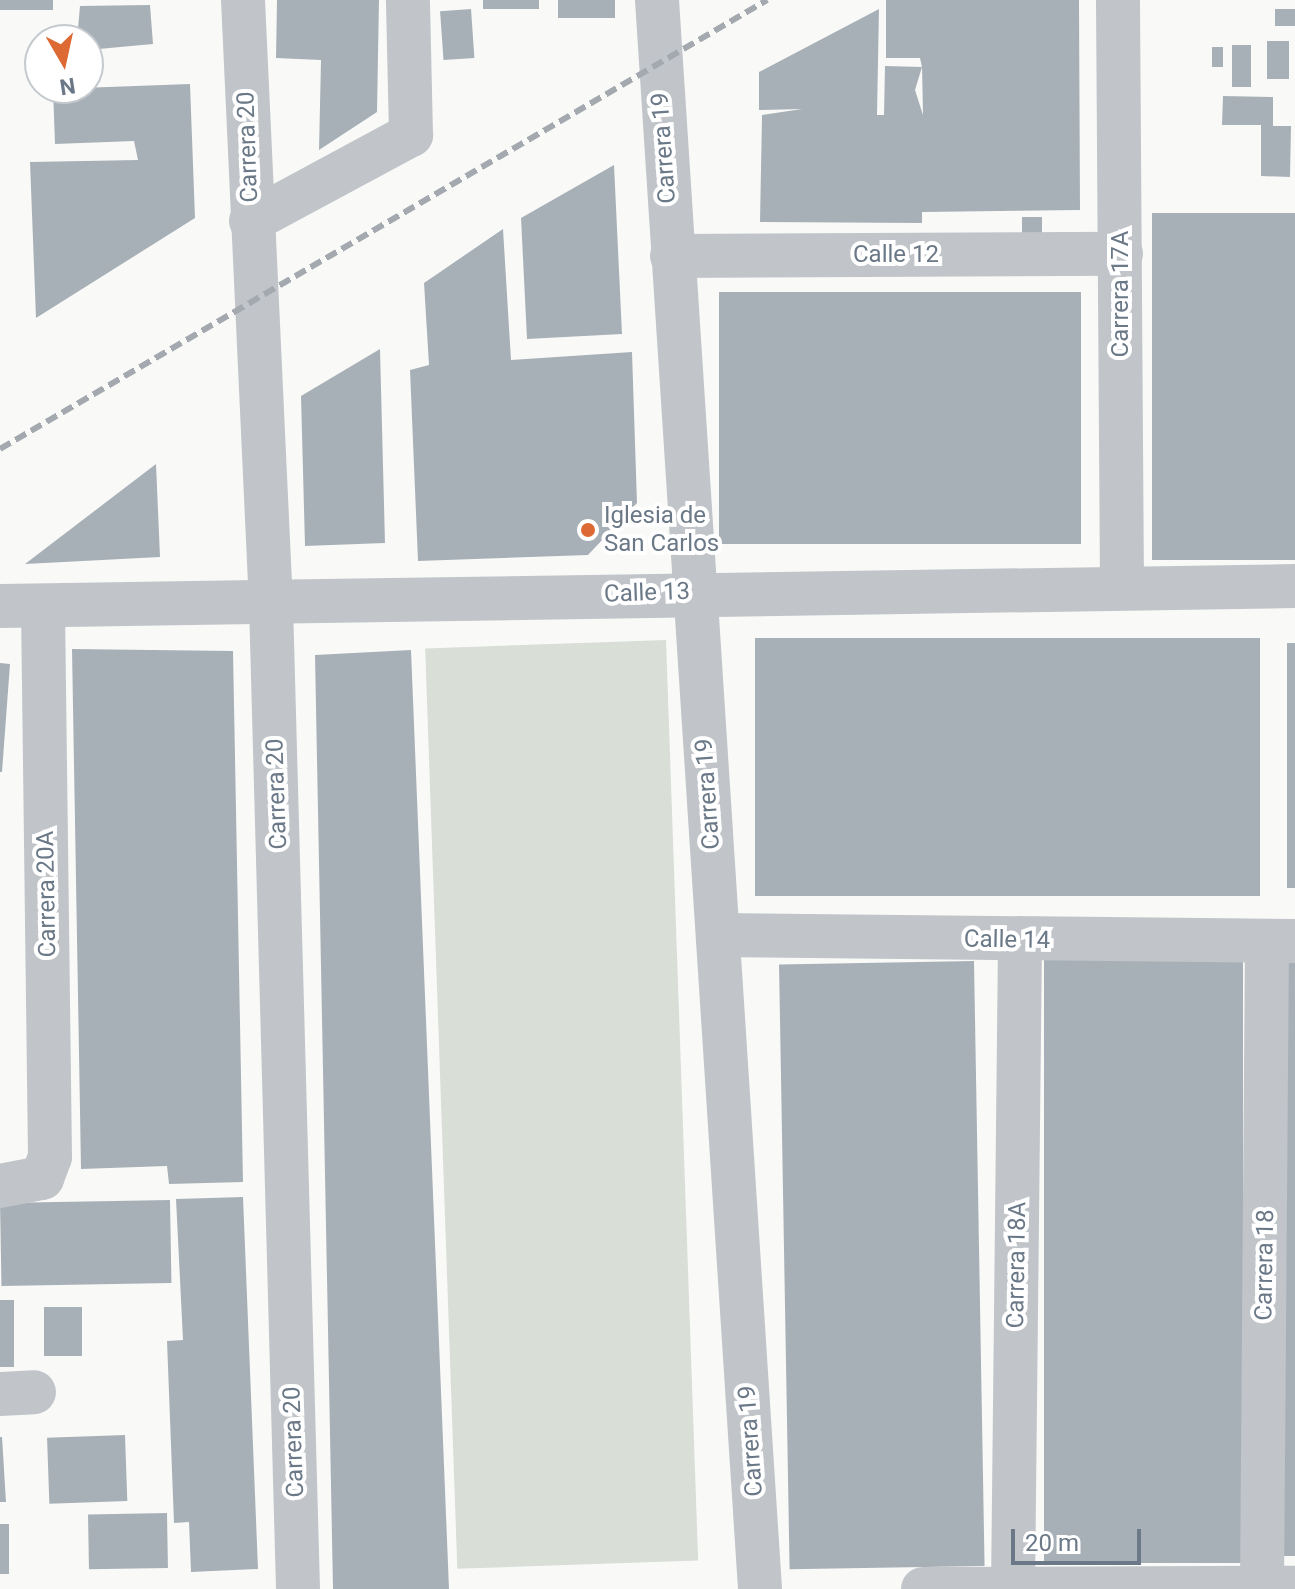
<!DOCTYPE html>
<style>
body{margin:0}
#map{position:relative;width:1295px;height:1589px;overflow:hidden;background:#f9faf8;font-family:Roboto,sans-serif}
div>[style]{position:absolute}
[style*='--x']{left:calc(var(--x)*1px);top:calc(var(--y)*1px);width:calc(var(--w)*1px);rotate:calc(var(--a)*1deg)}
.green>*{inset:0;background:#d9ded7;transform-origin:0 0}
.building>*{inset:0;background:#a8b0b7;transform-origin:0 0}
.minor>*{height:44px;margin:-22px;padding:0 22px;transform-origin:22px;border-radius:22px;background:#c1c5c9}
.rail>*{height:6px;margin-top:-3px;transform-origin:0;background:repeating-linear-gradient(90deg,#a3a9af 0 12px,transparent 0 18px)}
.dots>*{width:22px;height:22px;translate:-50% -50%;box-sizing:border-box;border:4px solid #fff;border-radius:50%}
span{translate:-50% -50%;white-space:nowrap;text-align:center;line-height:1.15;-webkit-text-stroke:8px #fff;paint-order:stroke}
.street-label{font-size:24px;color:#6a7887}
.poi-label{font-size:24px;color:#6a7887}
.left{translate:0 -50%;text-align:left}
.north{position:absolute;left:24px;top:24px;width:80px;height:80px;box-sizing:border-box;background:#fff;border:2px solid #c3c9cf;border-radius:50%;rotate:171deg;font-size:22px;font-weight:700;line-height:32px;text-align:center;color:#6a7887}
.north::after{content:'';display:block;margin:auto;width:28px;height:36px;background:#dd6934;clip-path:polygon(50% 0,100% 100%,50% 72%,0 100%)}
.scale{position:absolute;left:1011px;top:1529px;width:130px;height:36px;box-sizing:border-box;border:4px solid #6a7887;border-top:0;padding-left:10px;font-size:24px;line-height:28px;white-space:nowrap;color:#6a7887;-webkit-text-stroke:6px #fff;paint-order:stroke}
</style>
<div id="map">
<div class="green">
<div style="left:666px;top:640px;width:921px;height:241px;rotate:88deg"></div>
</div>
<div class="building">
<div style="left:0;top:0;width:53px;height:10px"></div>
<div style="clip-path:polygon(277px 0,379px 0,377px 112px,319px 150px,321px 60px,276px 58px)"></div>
<div style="left:483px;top:0;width:56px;height:9px"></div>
<div style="left:558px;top:0;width:57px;height:18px"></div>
<div style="clip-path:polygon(886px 0,1079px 0,1080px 210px,922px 212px,922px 223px,760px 222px,762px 115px,802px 109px,759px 110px,759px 72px,879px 9px,877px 115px,884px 115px,885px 66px,922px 67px,915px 90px,923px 115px,922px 67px,920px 58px,886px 58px)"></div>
<div style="clip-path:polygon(150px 5px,153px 44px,88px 50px,88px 40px,77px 40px,80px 6px)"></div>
<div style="left:471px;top:9px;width:49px;height:31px;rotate:86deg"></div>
<div style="left:1275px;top:9px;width:20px;height:17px"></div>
<div style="left:1267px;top:41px;width:22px;height:38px"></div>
<div style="left:1232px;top:45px;width:19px;height:42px"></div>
<div style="left:1212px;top:47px;width:11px;height:20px"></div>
<div style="clip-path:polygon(190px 84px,195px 218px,36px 318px,30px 162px,138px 160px,134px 141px,55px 144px,53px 89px)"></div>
<div style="clip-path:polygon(1223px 96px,1273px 97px,1273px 126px,1291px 126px,1290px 177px,1261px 176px,1261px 125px,1222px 125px)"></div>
<div style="clip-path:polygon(614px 165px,622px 334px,527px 339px,521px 218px)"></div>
<div style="left:1152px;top:213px;width:143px;height:347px"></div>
<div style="left:1042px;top:217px;width:17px;height:20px;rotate:90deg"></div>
<div style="clip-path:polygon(503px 229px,511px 360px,632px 352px,637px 503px,588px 555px,418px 561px,410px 370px,429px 365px,424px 283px)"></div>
<div style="left:1081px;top:292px;width:252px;height:362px;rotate:90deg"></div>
<div style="clip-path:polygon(380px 349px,385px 543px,305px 546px,301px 396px)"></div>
<div style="clip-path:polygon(156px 464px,160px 557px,25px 564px)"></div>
<div style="left:755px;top:638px;width:505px;height:258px"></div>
<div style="left:1287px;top:643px;width:8px;height:245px"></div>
<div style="clip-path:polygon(72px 649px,233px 651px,243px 1182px,169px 1184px,167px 1166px,81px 1169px)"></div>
<div style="clip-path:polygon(411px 650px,449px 1589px,333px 1589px,315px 655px)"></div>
<div style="clip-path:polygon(0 663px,10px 664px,2px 772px,0 772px)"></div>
<div style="left:1044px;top:956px;width:199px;height:607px"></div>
<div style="clip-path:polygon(1279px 958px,1295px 958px,1295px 1556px,1276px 1556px)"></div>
<div style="left:974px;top:961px;width:605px;height:195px;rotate:89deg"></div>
<div style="clip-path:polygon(243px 1197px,258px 1569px,191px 1572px,189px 1522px,174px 1523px,167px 1341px,183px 1340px,176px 1199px)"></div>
<div style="left:170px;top:1200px;width:83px;height:170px;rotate:89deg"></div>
<div style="left:0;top:1300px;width:14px;height:67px"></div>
<div style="left:44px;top:1307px;width:38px;height:49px"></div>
<div style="left:125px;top:1435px;width:66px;height:78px;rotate:88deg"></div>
<div style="clip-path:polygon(0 1437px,2px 1437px,6px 1502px,0 1502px)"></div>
<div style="left:167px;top:1513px;width:55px;height:79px;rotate:89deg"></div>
<div style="left:0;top:1524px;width:9px;height:50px"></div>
</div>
<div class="minor">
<div style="--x:243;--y:0;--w:605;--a:87.35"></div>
<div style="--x:271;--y:604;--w:985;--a:88.43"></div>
<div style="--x:657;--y:0;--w:1592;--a:86.29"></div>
<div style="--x:1118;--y:0;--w:588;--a:89.61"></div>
<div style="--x:251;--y:221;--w:182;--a:-28.3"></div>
<div style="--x:411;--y:135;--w:135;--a:-91.3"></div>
<div style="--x:672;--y:256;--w:449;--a:-0.3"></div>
<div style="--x:0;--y:606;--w:1295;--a:-0.88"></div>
<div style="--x:718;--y:935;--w:577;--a:0.6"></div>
<div style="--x:0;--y:1186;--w:43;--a:-10.8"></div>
<div style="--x:42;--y:1178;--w:22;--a:-69"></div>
<div style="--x:50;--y:1157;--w:549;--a:-90.73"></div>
<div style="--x:0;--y:1394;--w:34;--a:-3"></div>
<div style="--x:923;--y:1589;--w:372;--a:-0.2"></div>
<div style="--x:1013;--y:1589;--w:648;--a:-89.38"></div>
<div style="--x:1262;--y:1589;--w:648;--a:-89.56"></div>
</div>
<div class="rail">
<div style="--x:0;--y:449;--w:889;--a:-30.34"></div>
</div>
<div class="dots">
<div style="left:588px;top:530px;background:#dd6934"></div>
</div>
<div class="street-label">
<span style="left:248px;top:147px;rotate:-92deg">Carrera 20</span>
<span style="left:664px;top:148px;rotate:-94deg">Carrera 19</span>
<span style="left:896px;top:255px">Calle 12</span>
<span style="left:1121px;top:294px;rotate:-90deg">Carrera 17A</span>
<span style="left:647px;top:593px;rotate:-2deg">Calle 13</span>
<span style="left:277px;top:794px;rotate:-92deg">Carrera 20</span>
<span style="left:708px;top:794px;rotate:-94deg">Carrera 19</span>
<span style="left:47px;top:894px;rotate:-91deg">Carrera 20A</span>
<span style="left:1007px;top:940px;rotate:1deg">Calle 14</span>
<span style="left:1017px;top:1265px;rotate:-89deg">Carrera 18A</span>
<span style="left:1265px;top:1265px;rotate:-89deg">Carrera 18</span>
<span style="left:751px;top:1441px;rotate:-94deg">Carrera 19</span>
<span style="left:294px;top:1442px;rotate:-92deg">Carrera 20</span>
</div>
<div class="poi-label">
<span class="left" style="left:604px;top:530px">Iglesia de<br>San Carlos</span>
</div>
<div class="north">N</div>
<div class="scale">20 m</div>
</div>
